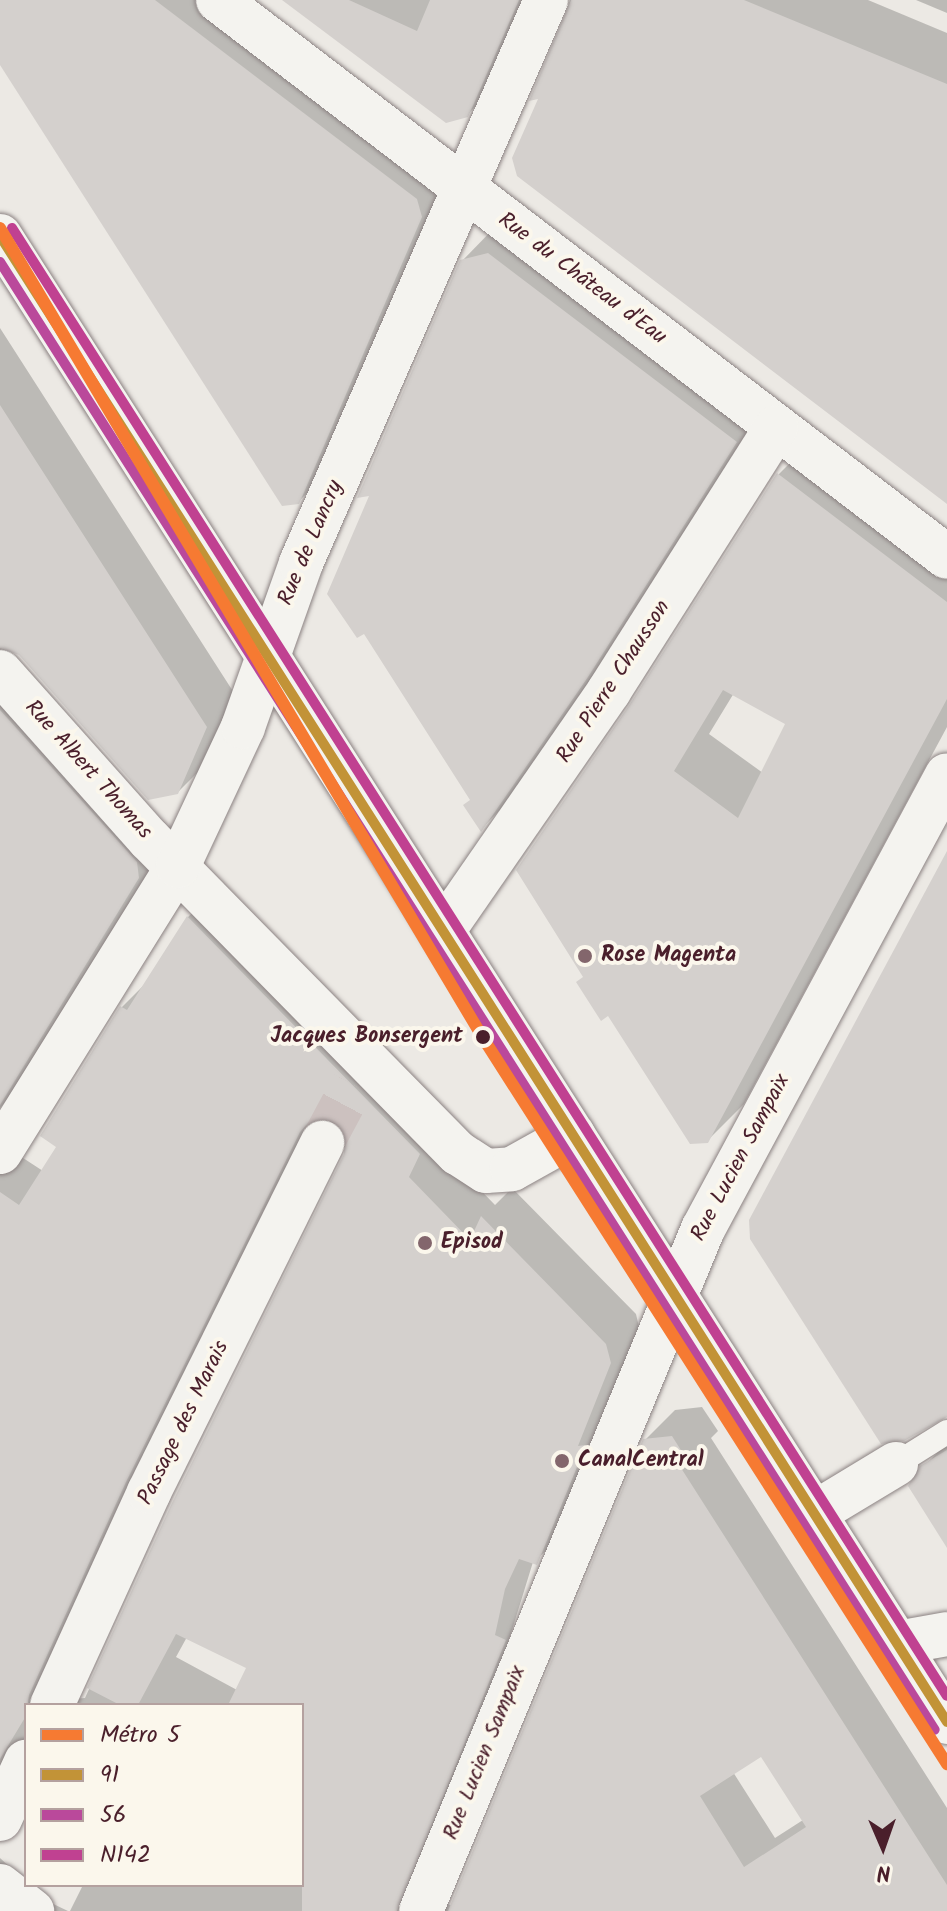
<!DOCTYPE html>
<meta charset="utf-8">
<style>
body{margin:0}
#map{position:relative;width:947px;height:1911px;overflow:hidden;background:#ece9e4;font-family:Kalam,sans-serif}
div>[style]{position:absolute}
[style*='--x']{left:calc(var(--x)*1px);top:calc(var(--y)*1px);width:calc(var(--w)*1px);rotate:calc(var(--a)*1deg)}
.shadow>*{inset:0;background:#0003}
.building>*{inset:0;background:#d4d0cd}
.minor-tunnel>*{height:44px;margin-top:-22px;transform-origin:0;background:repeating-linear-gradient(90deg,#ccc1bf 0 44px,transparent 0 66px)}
.roads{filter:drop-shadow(0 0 2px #8b8282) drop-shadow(0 0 2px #8b8282)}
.service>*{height:24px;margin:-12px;padding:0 12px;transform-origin:12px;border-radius:12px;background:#f4f3ef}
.minor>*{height:44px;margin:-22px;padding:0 22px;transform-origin:22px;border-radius:22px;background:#f4f3ef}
.primary>*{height:44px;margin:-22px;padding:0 22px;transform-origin:22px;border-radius:22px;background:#f4f3ef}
.bus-1>*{height:10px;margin:-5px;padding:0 5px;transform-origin:5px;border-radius:5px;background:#c29337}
.bus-2>*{height:10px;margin:-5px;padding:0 5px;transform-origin:5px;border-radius:5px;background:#ba499b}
.bus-3>*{height:10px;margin:-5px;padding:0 5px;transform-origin:5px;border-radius:5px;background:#c04191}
.metro-1>*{height:12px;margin:-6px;padding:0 6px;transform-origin:6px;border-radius:6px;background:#f67a32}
.dots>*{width:22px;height:22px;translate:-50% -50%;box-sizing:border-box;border:4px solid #fbf7ec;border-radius:50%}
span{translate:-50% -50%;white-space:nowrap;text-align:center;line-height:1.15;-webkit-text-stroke:8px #fbf7ec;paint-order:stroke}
.street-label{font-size:22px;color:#4a1f2b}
.poi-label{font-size:22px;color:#4a1f2b;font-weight:700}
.left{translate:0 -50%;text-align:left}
.stop-label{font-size:22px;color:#4a1f2b;font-weight:700}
.right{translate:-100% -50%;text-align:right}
.legend{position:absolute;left:24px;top:1703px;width:280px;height:184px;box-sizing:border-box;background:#fbf7ec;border:2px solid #b4a19f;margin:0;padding:10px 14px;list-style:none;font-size:24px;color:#4a1f2b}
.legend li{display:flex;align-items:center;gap:16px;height:40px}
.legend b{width:40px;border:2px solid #b4a19f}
.north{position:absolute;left:843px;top:1807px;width:80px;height:80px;-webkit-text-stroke:6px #fbf7ec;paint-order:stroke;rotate:178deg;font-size:22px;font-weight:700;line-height:32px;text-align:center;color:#4a1f2b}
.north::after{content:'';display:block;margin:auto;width:28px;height:36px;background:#4a1f2b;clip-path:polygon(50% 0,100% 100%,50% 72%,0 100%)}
</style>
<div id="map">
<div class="shadow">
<div style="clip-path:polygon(0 0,243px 0,455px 161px,337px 464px,298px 502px,0 61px)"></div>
<div style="clip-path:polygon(287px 0,537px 0,503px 79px,467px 115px)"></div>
<div style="clip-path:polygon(570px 0,868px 0,947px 33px,947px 501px,541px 96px)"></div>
<div style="clip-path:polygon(916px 0,947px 0,947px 13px)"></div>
<div style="clip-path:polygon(499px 223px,773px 405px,518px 792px,481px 829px,372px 494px,462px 261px)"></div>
<div style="clip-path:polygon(0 328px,236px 696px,208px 762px,177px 793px,19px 653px,9px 650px,11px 658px,168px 847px,28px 1074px,0 1108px)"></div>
<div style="clip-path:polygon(evenodd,815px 438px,947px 538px,947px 727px,744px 1104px,707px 1141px,585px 975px,632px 706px,779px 474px,815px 438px,734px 693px,788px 723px,763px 773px,709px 734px,734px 693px)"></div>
<div style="clip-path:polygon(evenodd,218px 888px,438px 1146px,495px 1205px,512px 1188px,636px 1314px,640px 1331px,567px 1533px,533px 1562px,430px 1896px,452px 1906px,645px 1440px,675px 1410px,702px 1407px,718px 1431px,711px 1438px,947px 1808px,947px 1911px,70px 1911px,83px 1885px,302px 1885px,302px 1705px,26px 1705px,26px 1739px,0 1776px,0 1143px,43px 1171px,59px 1147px,42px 1135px,122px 1007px,147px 982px,188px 917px,218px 888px,321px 1116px,335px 1119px,349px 1140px,346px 1155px,173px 1504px,85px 1698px,73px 1699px,156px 1450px,321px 1116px,218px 888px,187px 1637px,248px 1667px,237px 1690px,176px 1657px,187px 1637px,218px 888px,761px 1754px,803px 1820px,775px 1838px,733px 1772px,761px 1754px)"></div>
<div style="clip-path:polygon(947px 1443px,947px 1544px,922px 1468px)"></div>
<div style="clip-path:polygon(0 1858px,47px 1901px,68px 1911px,0 1911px)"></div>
</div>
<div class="building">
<div style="clip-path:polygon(0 0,155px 0,417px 199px,422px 217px,299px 504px,282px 506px,0 65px)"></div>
<div style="clip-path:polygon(282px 0,349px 0,417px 31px,430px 0,519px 0,468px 117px,446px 123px)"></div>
<div style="clip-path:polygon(571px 0,744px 0,947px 84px,947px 504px,517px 176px,512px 158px,538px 99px,529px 101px)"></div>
<div style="clip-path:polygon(488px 253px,737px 442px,588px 677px,481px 832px,463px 805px,470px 800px,364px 634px,357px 638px,327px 594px,369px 496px,357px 498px,460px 260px)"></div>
<div style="clip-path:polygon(0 405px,207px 727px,178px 794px,148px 800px,19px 655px,0 648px)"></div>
<div style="clip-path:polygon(evenodd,777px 473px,947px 602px,947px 699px,708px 1143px,690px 1144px,608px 1016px,601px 1021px,576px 982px,583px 977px,516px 870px,630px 704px,777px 473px,723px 690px,785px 724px,738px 818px,674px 771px,723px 690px)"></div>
<div style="clip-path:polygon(0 710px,137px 862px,139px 878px,0 1105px)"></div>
<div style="clip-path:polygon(947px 851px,947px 1417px,904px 1441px,881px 1444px,750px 1239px,749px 1220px)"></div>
<div style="clip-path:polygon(187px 916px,420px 1154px,409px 1177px,470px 1240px,481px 1216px,606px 1344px,611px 1363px,578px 1446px,586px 1445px,537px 1565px,519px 1559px,505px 1589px,495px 1635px,506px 1640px,397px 1911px,302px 1911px,302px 1705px,228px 1705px,246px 1668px,176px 1634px,138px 1705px,120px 1705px,87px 1688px,172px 1503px,344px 1154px,343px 1130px,332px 1120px,309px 1122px,300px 1132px,126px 1482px,29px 1695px,26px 1716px,0 1759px,0 1192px,19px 1205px,56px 1147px,40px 1136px,120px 1006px,127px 1010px)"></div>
<div style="clip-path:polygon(evenodd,672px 1436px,689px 1463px,681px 1468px,947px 1885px,947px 1911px,448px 1911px,643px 1439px,672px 1436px,761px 1757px,806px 1827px,744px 1867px,700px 1796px,761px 1757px)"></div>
<div style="clip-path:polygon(947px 1450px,947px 1548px,908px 1486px,920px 1466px)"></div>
</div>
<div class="minor-tunnel">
<div style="--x:322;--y:1143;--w:66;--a:-61.9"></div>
</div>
<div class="roads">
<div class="service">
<div style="--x:896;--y:1464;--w:60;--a:-32.1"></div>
</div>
<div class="minor">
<div style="--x:218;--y:0;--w:917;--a:37.38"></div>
<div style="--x:0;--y:672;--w:224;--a:48.3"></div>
<div style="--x:149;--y:839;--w:441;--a:45.5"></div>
<div style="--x:458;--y:1153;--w:33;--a:33"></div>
<div style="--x:486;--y:1171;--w:26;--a:-4"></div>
<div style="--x:512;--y:1169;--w:70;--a:-29.1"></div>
<div style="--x:443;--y:931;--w:292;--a:-55.3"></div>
<div style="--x:609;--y:691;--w:312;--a:-57.6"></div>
<div style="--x:0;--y:1152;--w:337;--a:-58.1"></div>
<div style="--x:178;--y:866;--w:153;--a:-64.9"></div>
<div style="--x:243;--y:727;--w:174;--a:-70.5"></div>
<div style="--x:301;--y:563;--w:614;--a:-66.48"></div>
<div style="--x:813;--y:1514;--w:97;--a:-31.1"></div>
<div style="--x:897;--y:1643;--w:51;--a:-10.2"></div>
<div style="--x:52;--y:1705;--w:234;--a:-65.5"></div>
<div style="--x:149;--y:1492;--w:390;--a:-63.6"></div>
<div style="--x:0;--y:1819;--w:63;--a:-65.5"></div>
<div style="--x:0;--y:1886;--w:41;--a:38"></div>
<div style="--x:421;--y:1911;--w:738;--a:-67.54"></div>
<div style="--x:703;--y:1229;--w:515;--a:-61.74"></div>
</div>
<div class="primary">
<div style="--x:0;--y:236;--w:1762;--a:57.49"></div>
</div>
</div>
<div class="bus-1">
<div style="--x:0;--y:236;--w:1762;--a:57.49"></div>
</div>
<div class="bus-2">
<div style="--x:0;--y:262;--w:1740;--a:57.51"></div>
</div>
<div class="bus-3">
<div style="--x:12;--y:228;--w:1740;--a:57.51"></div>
</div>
<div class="metro-1">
<div style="--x:0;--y:228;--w:943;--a:59.19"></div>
<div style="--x:483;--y:1038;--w:862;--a:57.42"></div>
</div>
<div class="dots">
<div style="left:585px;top:956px;background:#83666c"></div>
<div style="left:483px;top:1037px;background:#4a1f2b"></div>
<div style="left:425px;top:1243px;background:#83666c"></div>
<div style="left:562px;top:1461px;background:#83666c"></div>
</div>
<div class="street-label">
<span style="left:582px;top:279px;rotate:37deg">Rue du Château d'Eau</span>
<span style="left:311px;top:543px;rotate:-67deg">Rue de Lancry</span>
<span style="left:614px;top:682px;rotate:-57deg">Rue Pierre Chausson</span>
<span style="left:88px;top:770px;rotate:48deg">Rue Albert Thomas</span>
<span style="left:741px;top:1158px;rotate:-62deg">Rue Lucien Sampaix</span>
<span style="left:184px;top:1423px;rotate:-64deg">Passage des Marais</span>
<span style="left:485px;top:1753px;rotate:-68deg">Rue Lucien Sampaix</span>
</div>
<div class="poi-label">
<span class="left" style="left:601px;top:956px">Rose Magenta</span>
<span class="left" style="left:441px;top:1243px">Episod</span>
<span class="left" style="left:578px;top:1461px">CanalCentral</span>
</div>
<div class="stop-label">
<span class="right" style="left:463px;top:1037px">Jacques Bonsergent</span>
</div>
<ul class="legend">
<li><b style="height:10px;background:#f67a32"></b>Métro 5</li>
<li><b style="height:10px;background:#c29337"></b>91</li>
<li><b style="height:10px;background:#ba499b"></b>56</li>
<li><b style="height:10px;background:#c04191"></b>N142</li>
</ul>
<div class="north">N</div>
</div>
